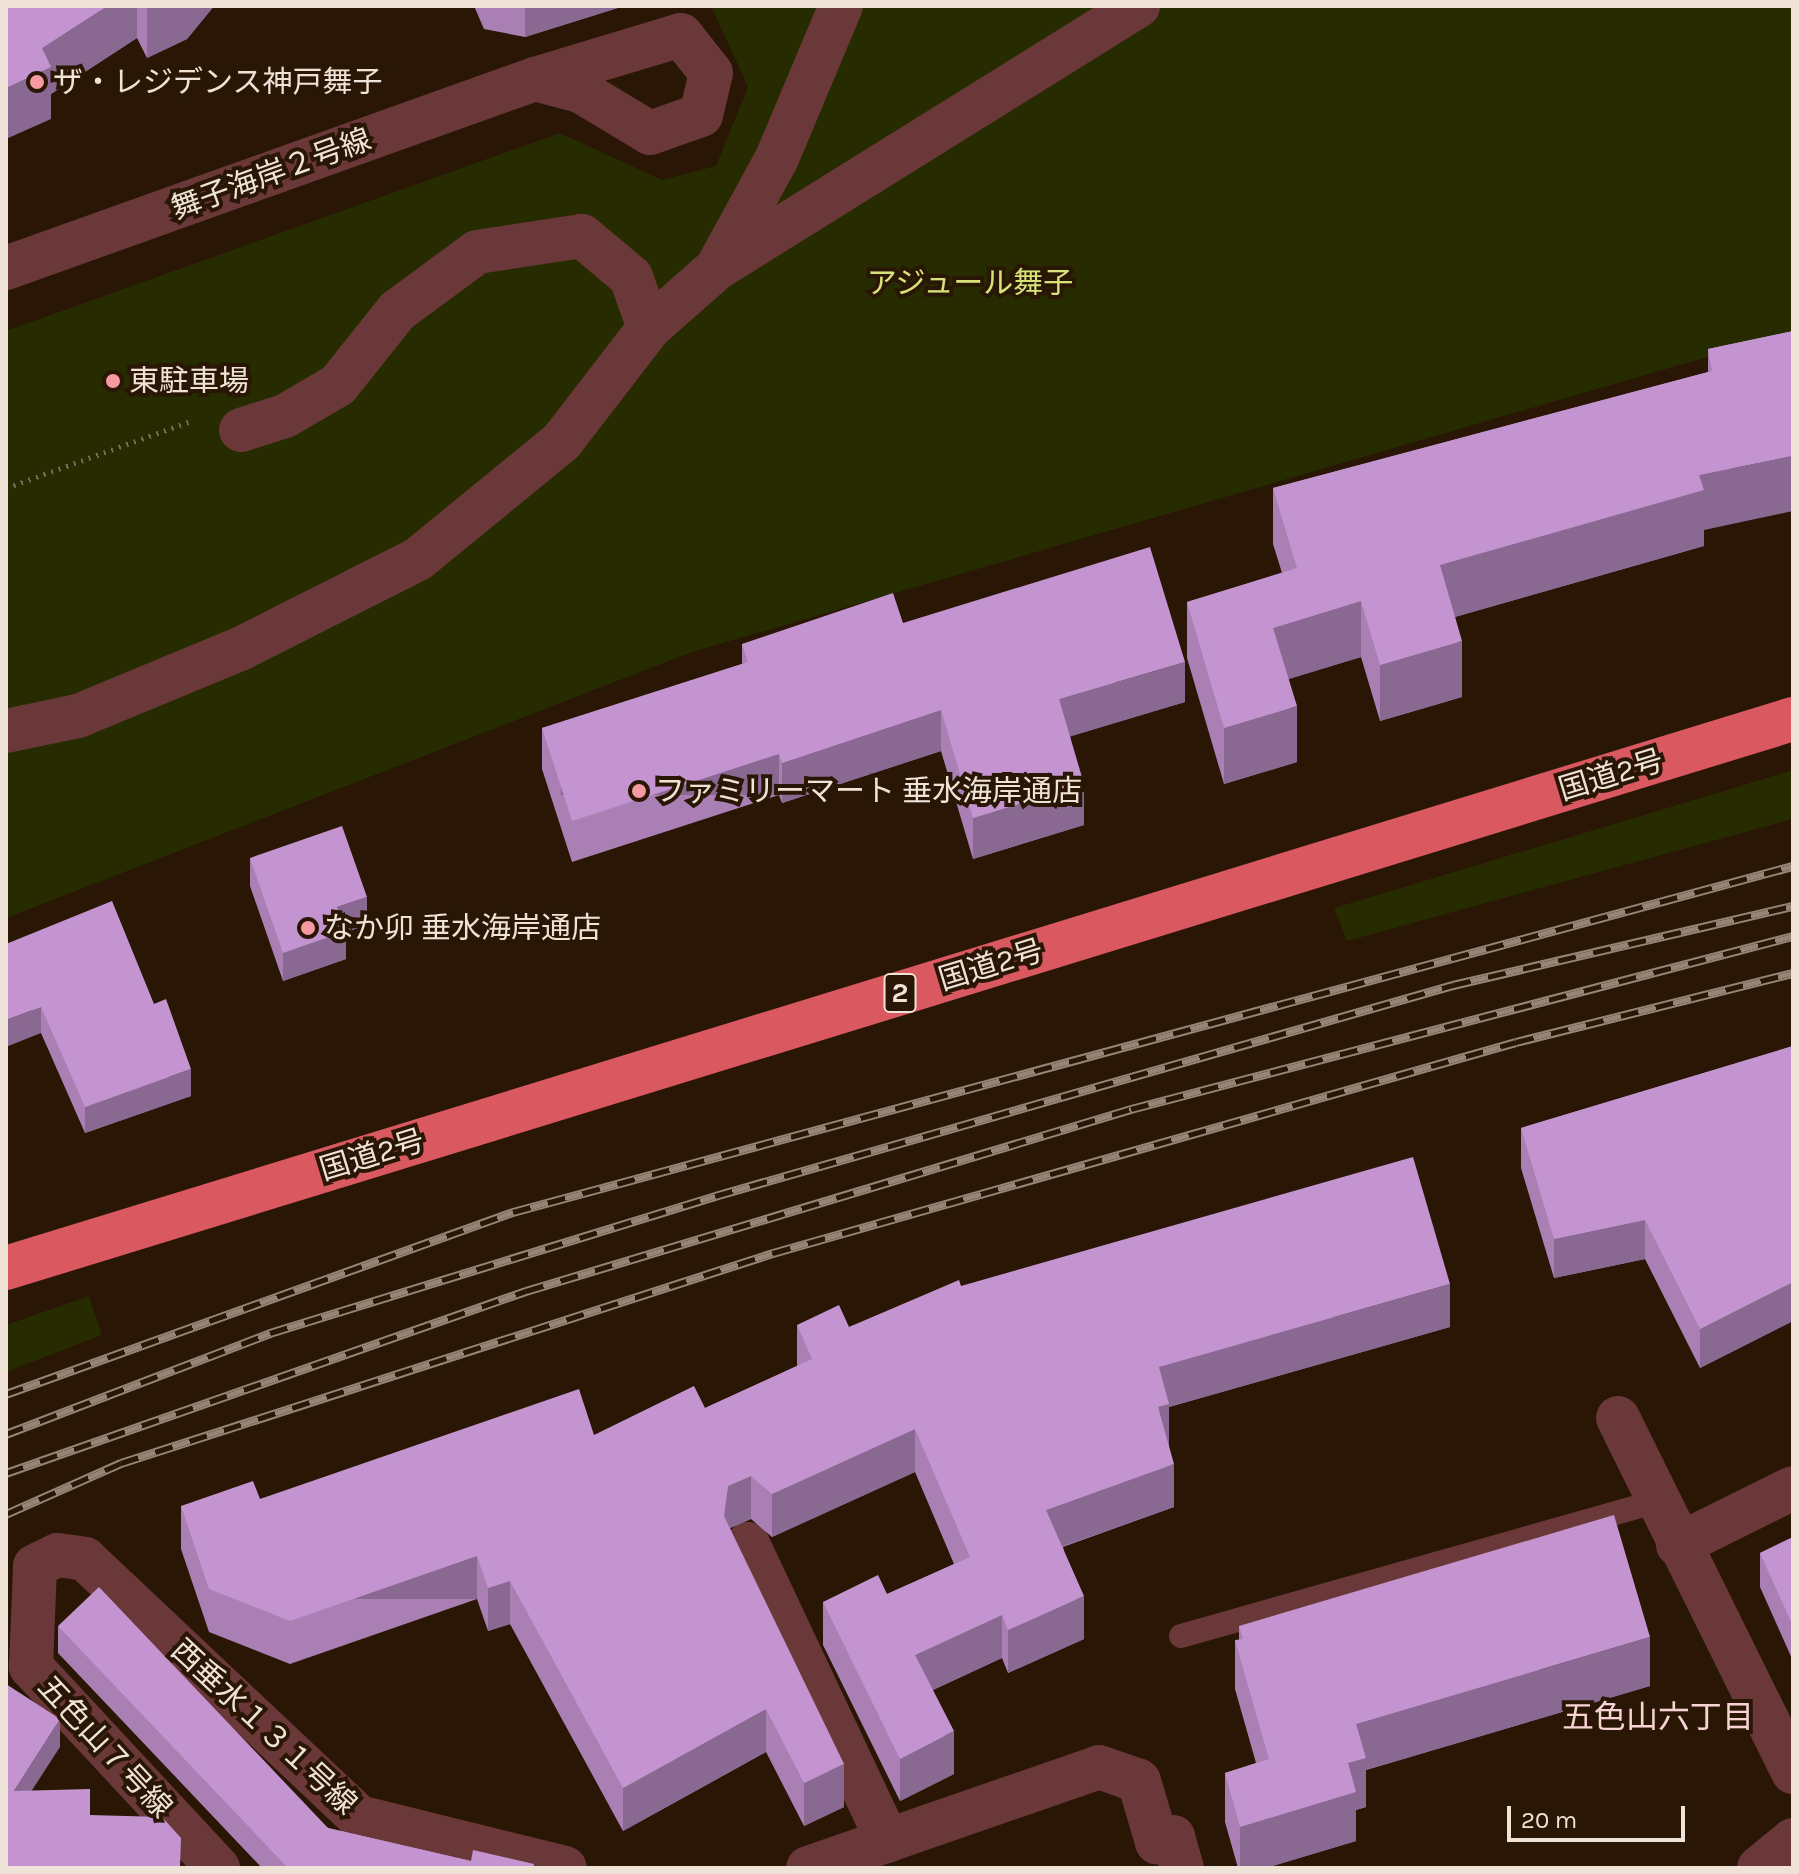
<!DOCTYPE html>
<meta charset="utf-8">
<style>
body{margin:0}
#map{position:relative;width:1799px;height:1874px;overflow:hidden;background:#291605;font-family:Karla,"Noto Sans JP",sans-serif}
div>[style]{position:absolute}
[style*='--x']{left:calc(var(--x)*1px);top:calc(var(--y)*1px);width:calc(var(--w)*1px);rotate:calc(var(--a)*1deg)}
.green>*{inset:0;background:#272b00}
.path>*{height:5px;margin-top:-2.5px;transform-origin:0;background:repeating-linear-gradient(90deg,#786859 0 2px,transparent 0 8px)}
.lane>*{height:24px;margin:-12px;padding:0 12px;transform-origin:12px;border-radius:12px;background:#6b3839}
.street>*{height:44px;margin:-22px;padding:0 22px;transform-origin:22px;border-radius:22px;background:#6b3839}
.highway>*{height:44px;margin:-22px;padding:0 22px;transform-origin:22px;border-radius:22px;background:#da5960}
.rail>*{height:9px;margin-top:-4.5px;transform-origin:0;background:repeating-linear-gradient(90deg,#291605 0 18px,#958577 0 36px);box-sizing:border-box;border-block:2px solid #958577}
.wall>*{inset:0;background:#a97fb4}
.shaded-wall>*{inset:0;background:#896892;transform-origin:0 0}
.building>*{inset:0;background:#c494d1}
.dots>*{width:22px;height:22px;translate:-50% -50%;box-sizing:border-box;border:4px solid #291605;border-radius:50%}
span{translate:-50% -50%;white-space:nowrap;text-align:center;line-height:1.15;-webkit-text-stroke:8px #291605;paint-order:stroke}
.shield-label span{padding:2px 6px;background:#291605;border:2px solid;border-radius:6px;-webkit-text-stroke-width:0}
.shield-label{font-size:28px;color:#efe2d6;font-weight:700}
.poi-label{font-size:30px;color:#efe2d6}
.left{translate:0 -50%;text-align:left}
.street-label{font-size:30px;color:#efe2d6}
.park-label{font-size:30px;color:#d7e278}
.neighbourhood-label{font-size:32px;color:#f7d3d4}
.frame{position:absolute;inset:0;border:8px solid #efe2d6;pointer-events:none}
.scale{position:absolute;left:1507px;top:1806px;width:178px;height:36px;box-sizing:border-box;border:4px solid #efe2d6;border-top:0;padding-left:10px;font-size:24px;line-height:28px;white-space:nowrap;color:#efe2d6;-webkit-text-stroke:6px #291605;paint-order:stroke}
</style>
<div id="map">
<div class="green">
<div style="clip-path:polygon(711px 6px,1793px 6px,1793px 332px,692px 652px,6px 918px,6px 331px,560px 133px,662px 180px,716px 166px,748px 87px)"></div>
<div style="clip-path:polygon(1793px 770px,1793px 819px,1347px 941px,1334px 908px)"></div>
<div style="clip-path:polygon(89px 1296px,102px 1335px,6px 1372px,6px 1325px)"></div>
</div>
<div class="path">
<div style="--x:6;--y:488;--w:194;--a:-19.9"></div>
</div>
<div class="lane">
<div style="--x:1181;--y:1636;--w:494;--a:-15.8"></div>
</div>
<div class="street">
<div style="--x:719;--y:264;--w:121;--a:-61.3"></div>
<div style="--x:777;--y:158;--w:165;--a:-67.2"></div>
<div style="--x:6;--y:268;--w:562;--a:-19.66"></div>
<div style="--x:535;--y:79;--w:152;--a:-16.8"></div>
<div style="--x:681;--y:35;--w:48;--a:51.7"></div>
<div style="--x:711;--y:73;--w:43;--a:103.4"></div>
<div style="--x:701;--y:115;--w:54;--a:160.6"></div>
<div style="--x:650;--y:133;--w:82;--a:-149"></div>
<div style="--x:580;--y:91;--w:47;--a:-165.1"></div>
<div style="--x:241;--y:430;--w:46;--a:-17.7"></div>
<div style="--x:285;--y:416;--w:61;--a:-30.3"></div>
<div style="--x:338;--y:385;--w:95;--a:-51.4"></div>
<div style="--x:397;--y:311;--w:99;--a:-36.4"></div>
<div style="--x:477;--y:252;--w:106;--a:-8.7"></div>
<div style="--x:582;--y:236;--w:64;--a:39.9"></div>
<div style="--x:631;--y:277;--w:54;--a:70.6"></div>
<div style="--x:6;--y:731;--w:74;--a:-11.8"></div>
<div style="--x:78;--y:716;--w:178;--a:-22.5"></div>
<div style="--x:242;--y:648;--w:197;--a:-26.8"></div>
<div style="--x:418;--y:559;--w:186;--a:-39.3"></div>
<div style="--x:562;--y:441;--w:143;--a:-52.4"></div>
<div style="--x:649;--y:328;--w:91;--a:-41.4"></div>
<div style="--x:717;--y:268;--w:496;--a:-31.9"></div>
<div style="--x:1618;--y:1418;--w:395;--a:63.7"></div>
<div style="--x:748;--y:1544;--w:328;--a:64.8"></div>
<div style="--x:1678;--y:1545;--w:128;--a:-26.4"></div>
<div style="--x:218;--y:1868;--w:275;--a:-132.9"></div>
<div style="--x:31;--y:1667;--w:101;--a:-87.7"></div>
<div style="--x:35;--y:1566;--w:25;--a:-26"></div>
<div style="--x:58;--y:1555;--w:27;--a:8"></div>
<div style="--x:85;--y:1559;--w:376;--a:43.3"></div>
<div style="--x:359;--y:1817;--w:212;--a:13.9"></div>
<div style="--x:808;--y:1868;--w:308;--a:-19.1"></div>
<div style="--x:1099;--y:1767;--w:42;--a:19.3"></div>
<div style="--x:1139;--y:1781;--w:64;--a:73.6"></div>
<div style="--x:1157;--y:1842;--w:17;--a:-17"></div>
<div style="--x:1173;--y:1837;--w:32;--a:74"></div>
<div style="--x:1759;--y:1868;--w:44;--a:-39.5"></div>
</div>
<div class="highway">
<div style="--x:6;--y:1268;--w:1869;--a:-17.08"></div>
</div>
<div class="rail">
<div style="--x:6;--y:1394;--w:539;--a:-19.75"></div>
<div style="--x:513;--y:1212;--w:1326;--a:-15.13"></div>
<div style="--x:6;--y:1434;--w:283;--a:-20.9"></div>
<div style="--x:270;--y:1333;--w:466;--a:-17.1"></div>
<div style="--x:715;--y:1196;--w:768;--a:-15.96"></div>
<div style="--x:1453;--y:985;--w:349;--a:-13.1"></div>
<div style="--x:6;--y:1473;--w:551;--a:-19.29"></div>
<div style="--x:526;--y:1291;--w:632;--a:-16.74"></div>
<div style="--x:1131;--y:1109;--w:684;--a:-14.65"></div>
<div style="--x:6;--y:1514;--w:126;--a:-23.9"></div>
<div style="--x:121;--y:1463;--w:685;--a:-17.85"></div>
<div style="--x:773;--y:1253;--w:772;--a:-15.85"></div>
<div style="--x:1516;--y:1042;--w:285;--a:-14"></div>
</div>
<div class="wall">
<div style="clip-path:polygon(6px 6px,214px 6px,187px 39px,147px 58px,137px 38px,51px 94px,51px 119px)"></div>
<div style="clip-path:polygon(474px 6px,624px 6px,525px 37px,484px 29px)"></div>
<div style="clip-path:polygon(1793px 331px,1704px 530px,1704px 546px,1455px 617px,1462px 697px,1380px 721px,1361px 657px,1288px 679px,1297px 762px,1224px 784px,1187px 658px,1187px 602px,1282px 573px,1273px 544px,1273px 488px,1708px 372px,1708px 349px)"></div>
<div style="clip-path:polygon(903px 623px,1185px 702px,1070px 736px,1084px 825px,973px 859px,941px 751px,782px 803px,779px 795px,572px 862px,542px 769px,542px 728px,742px 664px,742px 644px)"></div>
<div style="clip-path:polygon(250px 858px,367px 925px,346px 932px,346px 959px,283px 981px,250px 886px)"></div>
<div style="clip-path:polygon(6px 944px,191px 1096px,85px 1133px,41px 1033px)"></div>
<div style="clip-path:polygon(1793px 1046px,1793px 1321px,1700px 1368px,1645px 1259px,1554px 1278px,1521px 1168px,1521px 1128px)"></div>
<div style="clip-path:polygon(961px 1286px,1450px 1327px,1169px 1407px,1169px 1446px,1174px 1507px,1063px 1547px,1084px 1639px,1008px 1673px,1002px 1658px,933px 1690px,954px 1774px,900px 1801px,823px 1645px,823px 1602px,887px 1594px,954px 1564px,915px 1472px,772px 1537px,751px 1519px,730px 1528px,844px 1807px,804px 1826px,766px 1752px,623px 1831px,510px 1624px,488px 1631px,477px 1599px,290px 1664px,209px 1632px,181px 1549px,181px 1506px,260px 1499px,594px 1435px,705px 1408px,797px 1366px,797px 1325px,849px 1327px)"></div>
<div style="clip-path:polygon(1793px 1537px,1793px 1661px,1760px 1587px,1760px 1553px)"></div>
<div style="clip-path:polygon(58px 1626px,328px 1828px,471px 1861px,534px 1868px,262px 1868px,58px 1653px)"></div>
<div style="clip-path:polygon(1239px 1626px,1650px 1686px,1366px 1770px,1366px 1807px,1356px 1810px,1356px 1841px,1266px 1868px,1238px 1868px,1225px 1822px,1225px 1773px,1256px 1763px,1235px 1689px,1235px 1640px,1239px 1640px)"></div>
</div>
<div class="shaded-wall">
<div style="clip-path:polygon(107px 6px,137px 6px,137px 38px,51px 94px,51px 119px,6px 139px,6px 88px,42px 48px)"></div>
<div style="clip-path:polygon(147px 6px,214px 6px,187px 39px,147px 58px)"></div>
<div style="clip-path:polygon(525px 6px,624px 6px,525px 37px)"></div>
<div style="clip-path:polygon(1793px 456px,1793px 511px,1704px 530px,1704px 546px,1440px 621px,1440px 565px,1699px 475px)"></div>
<div style="clip-path:polygon(1361px 601px,1361px 657px,1273px 684px,1273px 628px)"></div>
<div style="clip-path:polygon(1462px 641px,1462px 697px,1380px 721px,1380px 665px)"></div>
<div style="clip-path:polygon(1185px 662px,1185px 702px,1059px 740px,1059px 699px)"></div>
<div style="clip-path:polygon(1297px 706px,1297px 762px,1224px 784px,1224px 728px)"></div>
<div style="clip-path:polygon(941px 710px,941px 751px,782px 803px,782px 763px)"></div>
<div style="left:779px;top:754px;width:41px;height:218px;rotate:90deg"></div>
<div style="clip-path:polygon(1084px 784px,1084px 825px,973px 859px,973px 818px)"></div>
<div style="clip-path:polygon(367px 897px,367px 925px,346px 932px,346px 959px,283px 981px,283px 953px,337px 907px)"></div>
<div style="clip-path:polygon(41px 1007px,41px 1033px,6px 1047px,6px 1020px)"></div>
<div style="clip-path:polygon(191px 1069px,191px 1096px,85px 1133px,85px 1107px)"></div>
<div style="clip-path:polygon(1645px 1220px,1645px 1259px,1554px 1278px,1554px 1239px)"></div>
<div style="clip-path:polygon(1793px 1282px,1793px 1321px,1700px 1368px,1700px 1329px)"></div>
<div style="clip-path:polygon(1450px 1284px,1450px 1327px,1169px 1407px,1169px 1447px,1158px 1450px,1159px 1367px)"></div>
<div style="clip-path:polygon(915px 1429px,915px 1472px,772px 1537px,772px 1494px)"></div>
<div style="clip-path:polygon(1174px 1464px,1174px 1507px,1046px 1552px,1046px 1510px)"></div>
<div style="clip-path:polygon(751px 1476px,751px 1519px,728px 1529px,724px 1516px,728px 1486px)"></div>
<div style="left:477px;top:1556px;width:43px;height:198px;rotate:90deg"></div>
<div style="clip-path:polygon(510px 1581px,510px 1624px,488px 1631px,488px 1588px)"></div>
<div style="clip-path:polygon(1084px 1596px,1084px 1639px,1008px 1673px,1008px 1630px)"></div>
<div style="clip-path:polygon(1002px 1615px,1002px 1658px,915px 1698px,915px 1655px)"></div>
<div style="clip-path:polygon(1650px 1637px,1650px 1686px,1366px 1770px,1366px 1807px,1356px 1810px,1356px 1841px,1266px 1868px,1240px 1868px,1240px 1827px,1348px 1763px,1356px 1724px)"></div>
<div style="clip-path:polygon(766px 1709px,766px 1752px,623px 1831px,623px 1788px)"></div>
<div style="clip-path:polygon(60px 1719px,60px 1747px,14px 1818px,14px 1791px)"></div>
<div style="clip-path:polygon(954px 1731px,954px 1774px,900px 1801px,900px 1759px)"></div>
<div style="clip-path:polygon(844px 1764px,844px 1807px,804px 1826px,804px 1783px)"></div>
</div>
<div class="building">
<div style="clip-path:polygon(6px 6px,107px 6px,42px 48px,51px 67px,6px 88px)"></div>
<div style="clip-path:polygon(1793px 331px,1793px 456px,1699px 475px,1704px 490px,1440px 565px,1462px 641px,1380px 665px,1361px 601px,1273px 628px,1297px 706px,1224px 728px,1187px 602px,1297px 568px,1273px 488px,1712px 371px,1708px 349px)"></div>
<div style="clip-path:polygon(1150px 547px,1185px 662px,1059px 699px,1084px 784px,973px 818px,941px 710px,782px 763px,779px 754px,572px 821px,542px 728px,748px 662px,742px 644px,893px 593px,903px 623px)"></div>
<div style="clip-path:polygon(342px 826px,367px 897px,337px 907px,346px 931px,283px 953px,250px 858px)"></div>
<div style="clip-path:polygon(112px 901px,154px 1004px,166px 999px,191px 1069px,85px 1107px,41px 1007px,6px 1020px,6px 944px)"></div>
<div style="clip-path:polygon(1793px 1046px,1793px 1282px,1700px 1329px,1645px 1220px,1554px 1239px,1521px 1128px)"></div>
<div style="clip-path:polygon(1413px 1157px,1450px 1284px,1159px 1367px,1169px 1404px,1158px 1407px,1174px 1464px,1046px 1510px,1084px 1596px,1008px 1630px,1002px 1615px,915px 1655px,954px 1731px,900px 1759px,823px 1602px,878px 1575px,887px 1594px,970px 1557px,915px 1429px,772px 1494px,751px 1476px,728px 1486px,724px 1516px,844px 1764px,804px 1783px,766px 1709px,623px 1788px,510px 1581px,488px 1588px,477px 1556px,290px 1621px,209px 1589px,181px 1506px,253px 1481px,260px 1499px,579px 1389px,594px 1435px,694px 1386px,705px 1408px,812px 1359px,797px 1325px,839px 1305px,849px 1327px,959px 1280px,961px 1286px)"></div>
<div style="clip-path:polygon(1614px 1515px,1650px 1637px,1356px 1724px,1366px 1758px,1348px 1763px,1356px 1792px,1240px 1827px,1225px 1773px,1269px 1759px,1235px 1640px,1243px 1639px,1239px 1626px)"></div>
<div style="clip-path:polygon(1793px 1537px,1793px 1626px,1760px 1553px)"></div>
<div style="clip-path:polygon(99px 1587px,328px 1828px,471px 1861px,473px 1850px,534px 1864px,533px 1868px,288px 1868px,58px 1626px)"></div>
<div style="clip-path:polygon(6px 1684px,60px 1719px,14px 1791px,90px 1789px,90px 1815px,162px 1817px,181px 1838px,180px 1868px,6px 1868px)"></div>
</div>
<div class="dots">
<div style="left:37px;top:82px;background:#f49aa0"></div>
<div style="left:113px;top:381px;background:#f49aa0"></div>
<div style="left:639px;top:791px;background:#f49aa0"></div>
<div style="left:308px;top:928px;background:#f49aa0"></div>
</div>
<div class="shield-label">
<span style="left:900px;top:993px">2</span>
</div>
<div class="poi-label">
<span class="left" style="left:53px;top:82px">ザ・レジデンス神戸舞子</span>
<span class="left" style="left:129px;top:381px">東駐車場</span>
<span class="left" style="left:655px;top:791px">ファミリーマート 垂水海岸通店</span>
<span class="left" style="left:324px;top:928px">なか卯 垂水海岸通店</span>
</div>
<div class="street-label">
<span style="left:271px;top:174px;rotate:-20deg">舞子海岸２号線</span>
<span style="left:1611px;top:775px;rotate:-17deg">国道2号</span>
<span style="left:991px;top:965px;rotate:-17deg">国道2号</span>
<span style="left:372px;top:1155px;rotate:-17deg">国道2号</span>
<span style="left:264px;top:1727px;rotate:43deg">西垂水１３１号線</span>
<span style="left:105px;top:1747px;rotate:47deg">五色山７号線</span>
</div>
<div class="park-label">
<span style="left:970px;top:283px">アジュール舞子</span>
</div>
<div class="neighbourhood-label">
<span style="left:1658px;top:1718px">五色山六丁目</span>
</div>
<div class="frame"></div>
<div class="scale">20 m</div>
</div>
